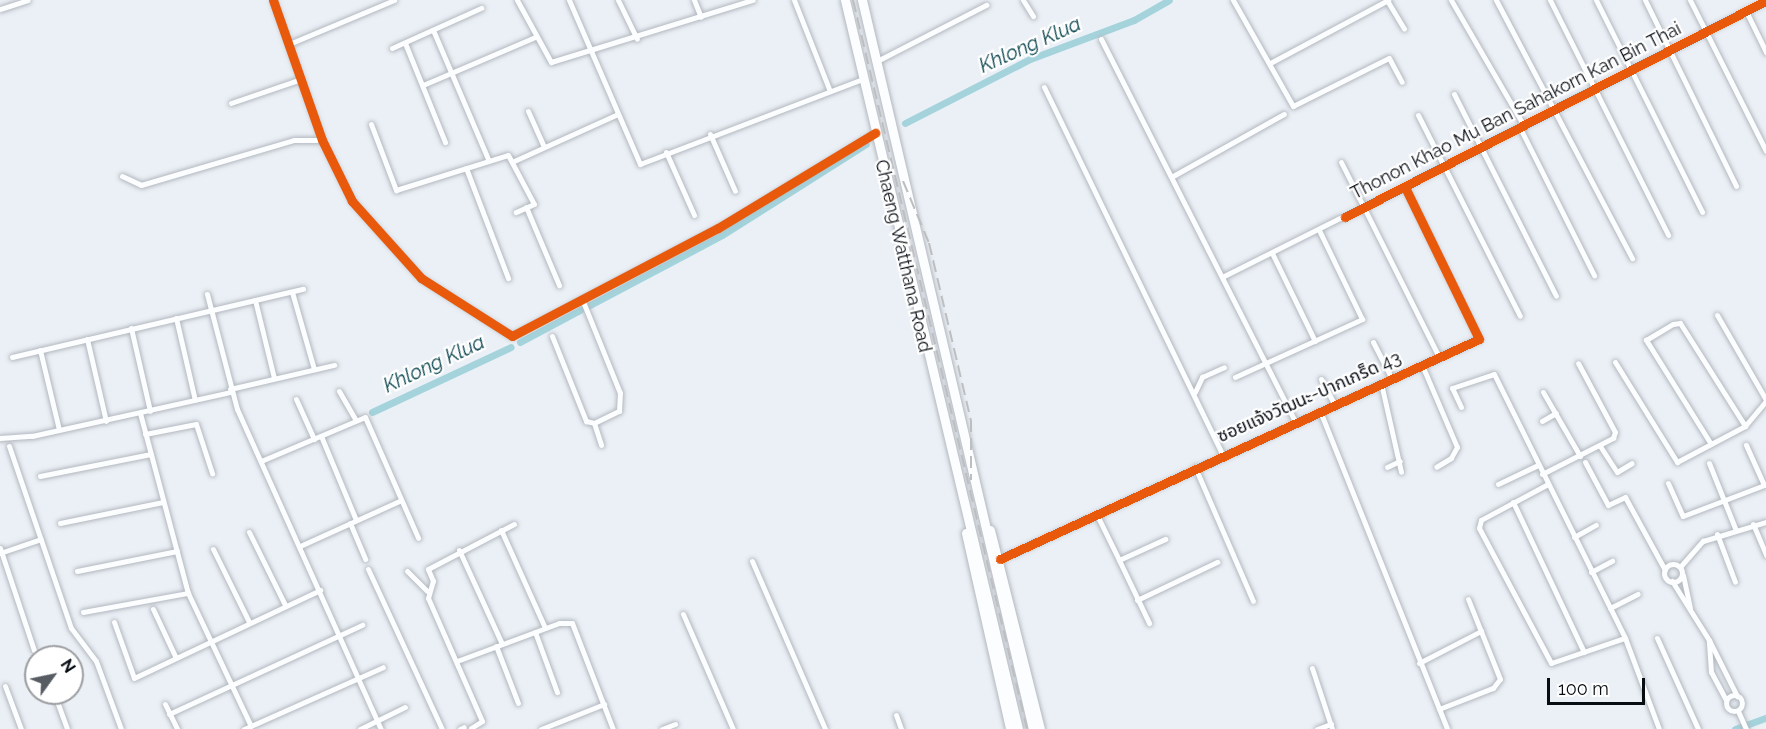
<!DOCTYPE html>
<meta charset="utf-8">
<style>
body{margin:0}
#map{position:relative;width:1766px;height:729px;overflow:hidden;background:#ebf0f6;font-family:Raleway,"Noto Sans Thai",sans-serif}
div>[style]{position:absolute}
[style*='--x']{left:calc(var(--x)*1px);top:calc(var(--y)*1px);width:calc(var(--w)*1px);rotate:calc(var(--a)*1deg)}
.canal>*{height:7px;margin:-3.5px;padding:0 3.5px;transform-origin:3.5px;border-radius:3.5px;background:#a4d3dc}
.roads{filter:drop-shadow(0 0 2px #b3b8bf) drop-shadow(0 0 2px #b3b8bf)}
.street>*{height:5px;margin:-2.5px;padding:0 2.5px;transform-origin:2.5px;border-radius:2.5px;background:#fcfdfe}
.street>.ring{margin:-2.5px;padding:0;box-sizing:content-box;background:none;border:5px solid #fcfdfe;border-radius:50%}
.primary>*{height:9px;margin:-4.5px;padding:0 4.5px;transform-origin:4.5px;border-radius:4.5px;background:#fcfdfe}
.rail>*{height:2px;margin-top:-1px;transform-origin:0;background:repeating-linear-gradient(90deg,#bdbec0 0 12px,transparent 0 18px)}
.cycleway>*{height:9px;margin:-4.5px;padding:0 4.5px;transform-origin:4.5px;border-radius:4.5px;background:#e8590c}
span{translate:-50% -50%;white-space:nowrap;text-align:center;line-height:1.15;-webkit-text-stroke:4.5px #fff;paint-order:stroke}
.street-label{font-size:18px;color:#080d14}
.water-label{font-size:20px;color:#0a454e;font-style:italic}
.north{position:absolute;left:24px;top:645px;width:60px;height:60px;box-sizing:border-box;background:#fff;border:2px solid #9c9ea1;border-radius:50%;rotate:57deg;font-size:16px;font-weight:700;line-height:24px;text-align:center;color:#080d14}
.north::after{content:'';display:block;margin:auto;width:21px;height:27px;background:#575c63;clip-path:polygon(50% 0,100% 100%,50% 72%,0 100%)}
.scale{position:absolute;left:1547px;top:678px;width:98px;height:27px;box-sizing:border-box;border:3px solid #080d14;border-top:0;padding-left:8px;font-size:18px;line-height:21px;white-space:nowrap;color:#080d14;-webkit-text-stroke:4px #fff;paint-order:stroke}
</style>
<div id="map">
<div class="canal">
<div style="--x:905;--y:123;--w:140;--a:-27.1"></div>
<div style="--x:1030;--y:59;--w:111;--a:-20.6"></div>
<div style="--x:1134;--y:20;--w:40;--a:-29.7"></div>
<div style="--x:590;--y:305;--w:149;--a:-27.9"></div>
<div style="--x:722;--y:235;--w:170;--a:-32.3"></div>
<div style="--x:520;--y:342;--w:68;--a:-28.1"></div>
<div style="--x:372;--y:412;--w:153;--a:-25.1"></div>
<div style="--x:1735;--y:729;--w:33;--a:-20"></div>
</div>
<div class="roads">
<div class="street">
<div style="--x:273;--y:0;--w:148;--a:70.7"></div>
<div style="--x:322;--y:140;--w:68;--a:63.8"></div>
<div style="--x:352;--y:201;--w:103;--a:48.1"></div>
<div style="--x:421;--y:278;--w:108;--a:32.5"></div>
<div style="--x:512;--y:336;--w:233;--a:-27.7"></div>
<div style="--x:718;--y:228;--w:184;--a:-31.2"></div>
<div style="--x:517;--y:0;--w:71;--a:61.3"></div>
<div style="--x:551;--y:62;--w:211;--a:-17.1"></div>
<div style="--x:569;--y:0;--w:179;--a:66.6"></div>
<div style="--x:640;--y:164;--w:239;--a:-20.9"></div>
<div style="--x:618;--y:0;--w:43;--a:64"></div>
<div style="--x:694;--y:0;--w:18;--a:68"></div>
<div style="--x:794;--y:0;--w:96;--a:68.5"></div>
<div style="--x:1023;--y:0;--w:19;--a:58"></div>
<div style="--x:1233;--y:0;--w:122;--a:60.5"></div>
<div style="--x:1293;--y:106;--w:107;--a:-26.6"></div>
<div style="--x:1389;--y:58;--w:27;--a:62"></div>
<div style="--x:1451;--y:0;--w:146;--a:59.9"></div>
<div style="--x:1496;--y:0;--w:292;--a:62.2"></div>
<div style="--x:1550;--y:0;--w:263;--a:63.3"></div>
<div style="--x:1596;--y:0;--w:237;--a:63.4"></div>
<div style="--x:1645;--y:0;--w:207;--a:63.9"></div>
<div style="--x:1690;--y:0;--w:169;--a:63.3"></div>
<div style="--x:1388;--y:2;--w:31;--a:59"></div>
<div style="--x:0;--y:9;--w:29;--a:-18"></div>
<div style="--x:1746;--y:11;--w:46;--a:64"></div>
<div style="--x:433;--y:30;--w:140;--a:66.9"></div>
<div style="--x:1101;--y:39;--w:428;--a:63.1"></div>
<div style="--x:405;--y:43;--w:107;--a:68"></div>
<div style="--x:289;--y:44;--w:114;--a:-22.7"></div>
<div style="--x:392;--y:48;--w:98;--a:-24.2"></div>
<div style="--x:877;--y:61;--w:123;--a:-27.2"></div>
<div style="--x:1270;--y:63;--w:134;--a:-28.1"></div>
<div style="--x:423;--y:85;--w:122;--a:-23.2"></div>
<div style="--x:1044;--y:87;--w:407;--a:64.1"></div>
<div style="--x:1454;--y:94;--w:226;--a:63.2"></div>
<div style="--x:231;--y:103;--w:74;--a:-18.9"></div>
<div style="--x:528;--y:111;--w:39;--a:66"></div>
<div style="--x:1418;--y:115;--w:225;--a:63.1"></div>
<div style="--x:371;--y:124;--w:71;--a:69.3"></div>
<div style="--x:396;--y:190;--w:117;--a:-17.4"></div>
<div style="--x:508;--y:155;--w:55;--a:62"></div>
<div style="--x:534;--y:204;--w:20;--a:156"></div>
<div style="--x:1520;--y:128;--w:165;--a:63.3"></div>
<div style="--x:710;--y:134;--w:62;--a:66.3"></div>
<div style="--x:666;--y:152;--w:69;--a:66"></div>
<div style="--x:514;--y:161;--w:114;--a:-24.3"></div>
<div style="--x:1341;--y:162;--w:218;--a:63.3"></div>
<div style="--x:466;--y:168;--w:118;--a:69.1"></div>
<div style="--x:122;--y:176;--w:21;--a:25"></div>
<div style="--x:141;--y:185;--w:159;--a:-16.4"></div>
<div style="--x:294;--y:140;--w:28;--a:0"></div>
<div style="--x:1173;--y:176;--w:127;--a:-29.2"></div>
<div style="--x:526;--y:207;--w:85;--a:67.1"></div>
<div style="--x:1345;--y:217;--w:473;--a:-27.2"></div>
<div style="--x:1272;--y:253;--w:98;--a:64"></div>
<div style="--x:1224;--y:276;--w:130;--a:-26.6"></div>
<div style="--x:292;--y:292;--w:80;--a:74.1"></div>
<div style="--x:207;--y:294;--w:119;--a:75.4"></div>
<div style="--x:237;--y:409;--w:351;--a:65.8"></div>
<div style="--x:255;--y:300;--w:80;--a:76.3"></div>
<div style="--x:1717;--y:315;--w:98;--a:60"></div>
<div style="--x:176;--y:318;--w:84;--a:77"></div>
<div style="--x:131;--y:328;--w:85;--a:77.1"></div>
<div style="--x:552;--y:336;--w:92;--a:68.2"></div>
<div style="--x:586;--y:421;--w:8;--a:14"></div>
<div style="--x:594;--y:423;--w:28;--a:-26"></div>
<div style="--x:619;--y:411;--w:18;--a:-87"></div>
<div style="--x:620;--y:393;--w:101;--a:-112"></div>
<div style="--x:87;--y:339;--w:84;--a:77"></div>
<div style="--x:1373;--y:342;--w:42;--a:62.8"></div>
<div style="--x:40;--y:350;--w:82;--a:76.6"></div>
<div style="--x:12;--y:357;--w:299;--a:-13.2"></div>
<div style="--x:1615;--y:362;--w:118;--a:58.2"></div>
<div style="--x:1677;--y:462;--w:77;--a:-27.9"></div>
<div style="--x:1745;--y:426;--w:33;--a:-50"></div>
<div style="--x:1422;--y:365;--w:89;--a:66.9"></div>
<div style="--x:1457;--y:447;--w:13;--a:119"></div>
<div style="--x:1451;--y:458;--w:17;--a:149"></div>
<div style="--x:1235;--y:377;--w:140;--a:-24.5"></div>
<div style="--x:1362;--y:319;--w:99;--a:-115.8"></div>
<div style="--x:1321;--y:379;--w:30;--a:62"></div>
<div style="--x:1381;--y:383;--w:91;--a:77.3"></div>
<div style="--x:230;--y:389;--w:107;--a:-13"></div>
<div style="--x:339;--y:391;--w:34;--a:60"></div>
<div style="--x:1195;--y:392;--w:17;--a:-65"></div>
<div style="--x:1202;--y:377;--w:24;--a:-24"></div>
<div style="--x:1543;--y:392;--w:74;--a:60"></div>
<div style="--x:296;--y:399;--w:44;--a:65.8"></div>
<div style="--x:1461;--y:407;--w:21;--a:-115"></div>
<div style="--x:1452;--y:388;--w:44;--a:-18.4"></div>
<div style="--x:1494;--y:374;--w:295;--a:63.6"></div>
<div style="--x:1625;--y:638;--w:97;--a:69.5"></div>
<div style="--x:1320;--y:411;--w:342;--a:68.2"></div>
<div style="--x:140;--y:413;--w:186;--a:75.1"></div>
<div style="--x:188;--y:593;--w:147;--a:64.7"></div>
<div style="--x:1542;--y:421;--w:16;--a:-30"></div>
<div style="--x:594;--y:423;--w:23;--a:72"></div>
<div style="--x:145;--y:434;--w:52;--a:-11.1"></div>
<div style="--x:196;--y:424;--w:52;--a:71.9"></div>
<div style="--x:321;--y:436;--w:91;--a:67.4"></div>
<div style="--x:0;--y:438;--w:32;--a:-4"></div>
<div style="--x:32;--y:436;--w:204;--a:-12.5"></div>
<div style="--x:1711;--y:444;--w:123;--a:-122"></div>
<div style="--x:1646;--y:340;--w:31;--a:-31"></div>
<div style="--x:1673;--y:324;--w:7;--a:-8"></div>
<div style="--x:1680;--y:323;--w:122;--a:57.7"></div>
<div style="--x:9;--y:446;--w:192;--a:71.2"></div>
<div style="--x:71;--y:628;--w:41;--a:52.9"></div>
<div style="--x:96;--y:661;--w:72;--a:69.8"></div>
<div style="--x:1600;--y:446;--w:31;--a:57"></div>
<div style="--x:1617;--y:472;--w:17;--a:-31"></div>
<div style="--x:261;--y:461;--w:113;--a:-22.9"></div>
<div style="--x:365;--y:417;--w:132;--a:66.3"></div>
<div style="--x:1585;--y:462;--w:49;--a:61.9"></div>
<div style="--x:1608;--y:505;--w:19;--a:-25"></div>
<div style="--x:1625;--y:497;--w:83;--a:61.3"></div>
<div style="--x:1709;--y:463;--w:70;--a:68.2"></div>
<div style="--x:1195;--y:467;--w:146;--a:66.6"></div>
<div style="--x:1387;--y:467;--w:14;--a:-25"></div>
<div style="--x:1542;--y:474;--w:80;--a:-26.9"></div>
<div style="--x:1613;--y:438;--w:6;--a:-72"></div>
<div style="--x:1615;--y:432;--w:78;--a:-118.2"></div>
<div style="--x:40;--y:476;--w:113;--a:-11.2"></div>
<div style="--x:1668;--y:483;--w:36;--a:66"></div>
<div style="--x:1683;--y:516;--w:87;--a:-20.9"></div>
<div style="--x:1764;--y:485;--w:44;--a:-114.2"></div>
<div style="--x:1498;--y:484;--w:44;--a:-25.4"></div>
<div style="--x:1548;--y:484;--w:76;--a:151.8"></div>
<div style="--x:1481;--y:520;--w:8;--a:104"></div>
<div style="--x:1479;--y:528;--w:153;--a:61.9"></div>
<div style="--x:1551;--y:663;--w:78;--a:-18.7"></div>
<div style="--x:1513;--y:502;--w:166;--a:64.7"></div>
<div style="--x:1097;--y:515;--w:50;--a:63.9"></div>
<div style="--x:1119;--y:560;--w:51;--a:-24.5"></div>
<div style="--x:60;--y:523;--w:105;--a:-11.5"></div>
<div style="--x:350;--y:523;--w:39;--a:67"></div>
<div style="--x:1753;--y:524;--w:34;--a:67"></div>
<div style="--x:501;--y:530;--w:107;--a:65.8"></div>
<div style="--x:249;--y:532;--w:81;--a:63.7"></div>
<div style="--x:1717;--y:534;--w:51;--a:69.4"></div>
<div style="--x:1574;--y:537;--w:25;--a:-29"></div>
<div style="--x:300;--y:546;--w:109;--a:-24.4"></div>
<div style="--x:0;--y:548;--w:108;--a:71.6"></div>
<div style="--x:213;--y:549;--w:81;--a:63.7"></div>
<div style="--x:459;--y:550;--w:103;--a:65.4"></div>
<div style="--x:0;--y:553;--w:43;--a:-18.9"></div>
<div style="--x:1000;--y:559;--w:527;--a:-24.67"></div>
<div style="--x:1479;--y:339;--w:169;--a:-116"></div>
<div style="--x:1119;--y:560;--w:70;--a:64.5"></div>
<div style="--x:752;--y:561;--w:183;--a:66.5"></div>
<div class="ring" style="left:1664px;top:564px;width:13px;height:13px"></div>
<div style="--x:1680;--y:567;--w:35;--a:-49"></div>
<div style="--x:1703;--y:541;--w:66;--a:-16.8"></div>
<div style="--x:368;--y:569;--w:176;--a:65.2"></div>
<div style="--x:77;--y:571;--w:102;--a:-11.3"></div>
<div style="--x:407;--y:571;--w:28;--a:45"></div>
<div style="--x:1591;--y:572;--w:24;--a:-28"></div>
<div style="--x:1683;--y:575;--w:34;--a:78"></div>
<div style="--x:1672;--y:581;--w:70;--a:57.9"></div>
<div style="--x:1137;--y:600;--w:89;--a:-25.4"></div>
<div style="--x:1610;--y:608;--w:31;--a:-27"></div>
<div style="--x:153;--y:609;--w:54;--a:64.9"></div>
<div style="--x:83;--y:612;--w:107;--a:-10.3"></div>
<div style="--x:683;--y:614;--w:125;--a:66.5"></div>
<div style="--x:114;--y:622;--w:59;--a:70.3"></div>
<div style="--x:134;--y:678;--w:206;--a:-25.3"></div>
<div style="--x:535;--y:632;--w:64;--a:69.9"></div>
<div style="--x:1657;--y:638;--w:100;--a:65.7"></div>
<div style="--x:496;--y:646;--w:61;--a:68.9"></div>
<div style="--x:457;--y:661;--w:109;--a:-20.4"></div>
<div style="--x:559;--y:623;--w:13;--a:0"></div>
<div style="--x:572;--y:623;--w:114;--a:68.9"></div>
<div style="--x:1419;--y:663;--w:70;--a:-27.3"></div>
<div style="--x:1312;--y:668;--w:64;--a:71.8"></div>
<div style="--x:5;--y:686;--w:46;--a:69.6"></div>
<div style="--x:54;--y:693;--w:38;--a:70"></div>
<div class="ring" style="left:1726px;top:695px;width:11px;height:11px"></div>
<div style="--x:1726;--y:700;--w:32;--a:-118"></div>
<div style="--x:1711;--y:672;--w:32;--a:-94"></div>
<div style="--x:1709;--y:640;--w:63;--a:63.4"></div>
<div style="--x:165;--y:704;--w:28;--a:64"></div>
<div style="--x:1439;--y:709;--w:58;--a:-21.3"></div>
<div style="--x:1493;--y:688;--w:11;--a:-52"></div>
<div style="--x:1500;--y:679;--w:86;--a:-111.8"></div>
<div style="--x:1738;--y:711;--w:20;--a:66"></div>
<div style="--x:169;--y:714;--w:213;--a:-24.8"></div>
<div style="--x:896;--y:715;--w:15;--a:70"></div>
<div style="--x:471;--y:728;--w:13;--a:-32"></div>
<div style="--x:482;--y:721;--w:134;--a:-113.7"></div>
<div style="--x:428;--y:598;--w:18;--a:-74"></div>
<div style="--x:433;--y:581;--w:13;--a:-113"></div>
<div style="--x:428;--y:569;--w:97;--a:-27.6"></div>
<div style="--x:244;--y:729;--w:152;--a:-24"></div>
<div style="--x:360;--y:729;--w:50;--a:-26.1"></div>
<div style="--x:460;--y:729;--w:4;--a:-27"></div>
<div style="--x:541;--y:729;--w:68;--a:-21.6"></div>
<div style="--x:662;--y:729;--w:14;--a:-21"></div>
<div style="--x:1317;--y:729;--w:15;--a:-20"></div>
</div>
<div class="primary">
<div style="--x:845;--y:0;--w:749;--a:76.65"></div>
<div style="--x:862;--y:0;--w:749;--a:76.8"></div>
<div style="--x:990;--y:530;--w:205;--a:75.9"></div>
<div style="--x:966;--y:533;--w:201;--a:77.3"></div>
</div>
</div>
<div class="rail">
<div style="--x:853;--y:0;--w:749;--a:76.58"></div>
<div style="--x:903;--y:181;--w:67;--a:67.2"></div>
<div style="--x:929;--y:243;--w:182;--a:76.7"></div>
<div style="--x:971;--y:420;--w:60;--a:90"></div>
</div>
<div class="cycleway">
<div style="--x:273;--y:0;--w:148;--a:70.7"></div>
<div style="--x:322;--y:140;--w:68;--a:63.8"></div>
<div style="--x:352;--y:201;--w:103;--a:48.1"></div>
<div style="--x:421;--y:278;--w:108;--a:32.5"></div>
<div style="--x:512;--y:336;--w:233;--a:-27.7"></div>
<div style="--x:718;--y:228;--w:184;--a:-31.2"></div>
<div style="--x:1345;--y:217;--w:473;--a:-27.2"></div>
<div style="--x:1000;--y:559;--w:527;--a:-24.67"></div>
<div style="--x:1479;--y:339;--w:169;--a:-116"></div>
</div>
<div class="street-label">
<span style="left:1516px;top:111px;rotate:-27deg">Thonon Khao Mu Ban Sahakorn Kan Bin Thai</span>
<span style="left:903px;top:256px;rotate:77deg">Chaeng Watthana Road</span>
<span style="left:1309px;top:397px;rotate:-24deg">ซอยแจ้งวัฒนะ-ปากเกร็ด 43</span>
</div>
<div class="water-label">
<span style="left:1030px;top:45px;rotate:-24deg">Khlong Klua</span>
<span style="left:434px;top:364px;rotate:-25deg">Khlong Klua</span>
</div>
<div class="north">N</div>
<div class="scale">100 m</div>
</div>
